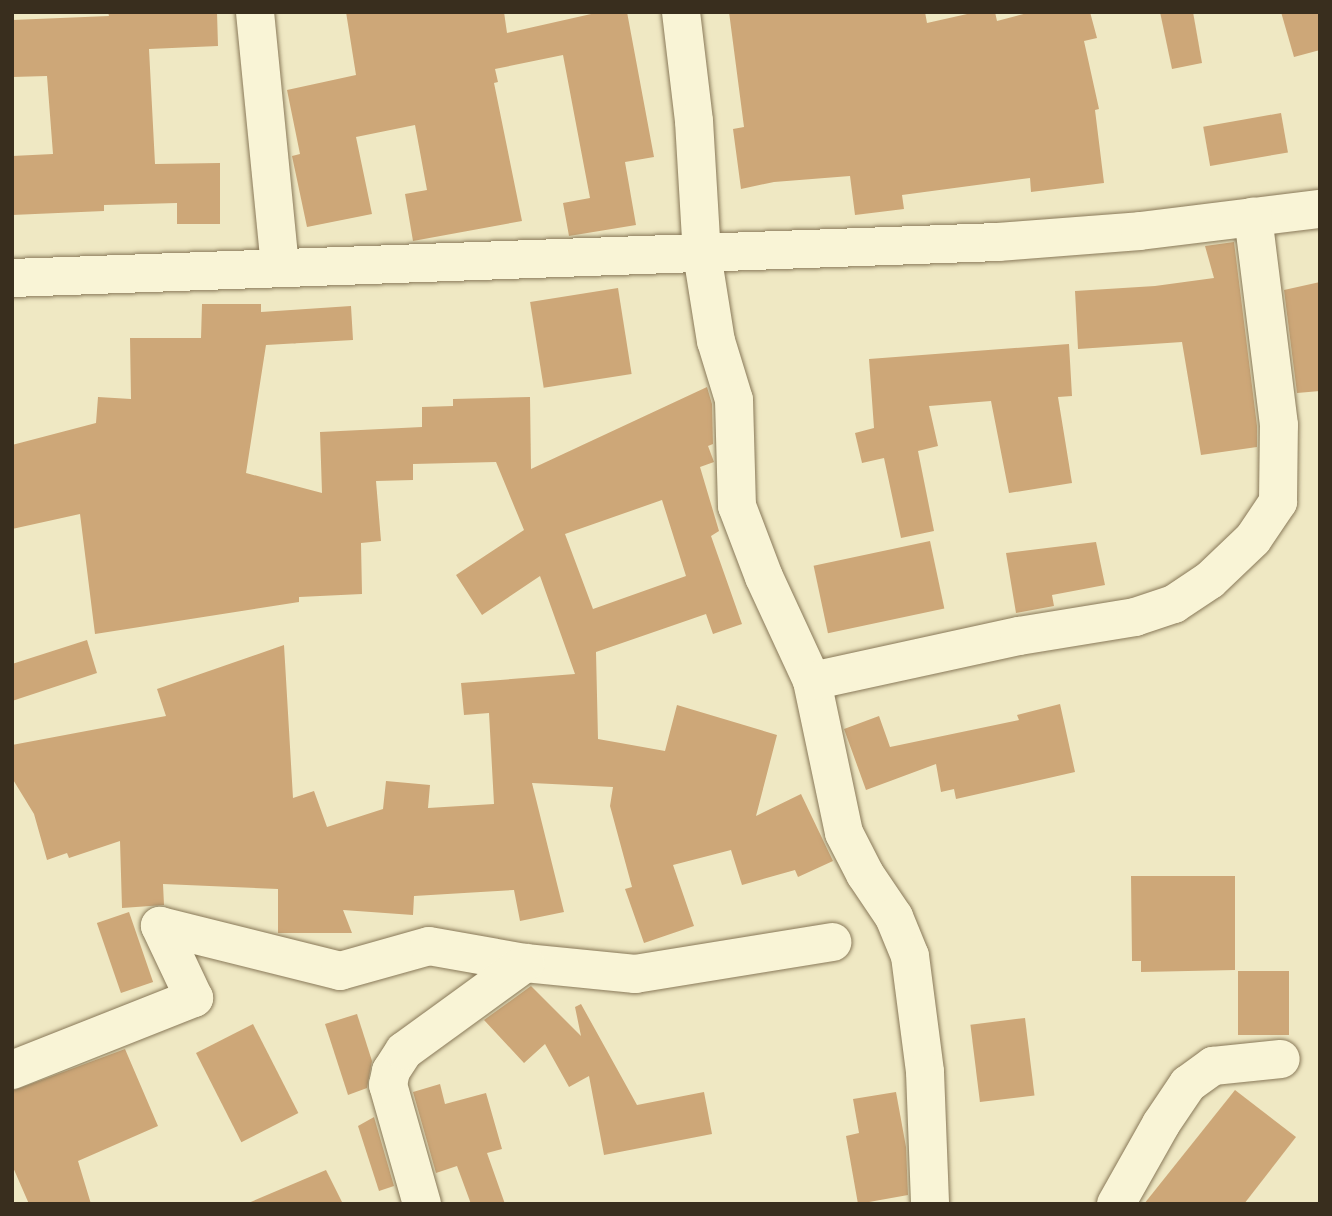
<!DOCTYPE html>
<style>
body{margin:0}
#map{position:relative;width:1332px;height:1216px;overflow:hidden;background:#efe8c3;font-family:"Roboto Serif",serif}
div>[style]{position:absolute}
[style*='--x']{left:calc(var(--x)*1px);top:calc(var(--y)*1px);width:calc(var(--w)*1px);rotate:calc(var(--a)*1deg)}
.building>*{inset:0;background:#cda778;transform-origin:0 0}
.roads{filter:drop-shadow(0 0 2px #897959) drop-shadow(0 0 2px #897959)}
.minor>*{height:38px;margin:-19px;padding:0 19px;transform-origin:19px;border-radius:19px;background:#f9f4d6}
span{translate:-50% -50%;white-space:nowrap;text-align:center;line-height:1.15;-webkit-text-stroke:5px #f6f1d2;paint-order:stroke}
.frame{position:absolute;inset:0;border:14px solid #392e1e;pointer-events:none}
</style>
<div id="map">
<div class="building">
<div style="clip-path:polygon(108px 12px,217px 12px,218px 46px,149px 49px,155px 164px,220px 163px,220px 224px,177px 224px,177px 203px,104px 205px,104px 211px,12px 215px,12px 156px,53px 154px,47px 76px,12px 77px,12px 20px,109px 16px)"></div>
<div style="clip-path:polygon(346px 12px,504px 12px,507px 33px,600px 12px,627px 12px,654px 157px,625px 162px,636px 225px,569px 236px,563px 203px,590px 198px,563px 55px,495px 69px,498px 82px,494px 83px,522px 221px,413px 241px,405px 194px,427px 190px,415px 125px,356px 137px,372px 214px,307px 227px,292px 156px,300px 154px,287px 90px,356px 75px)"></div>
<div style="clip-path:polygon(729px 12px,925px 12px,927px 23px,976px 12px,995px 12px,997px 21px,1031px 12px,1090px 12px,1097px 38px,1084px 41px,1099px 109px,1095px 110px,1104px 183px,1031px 192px,1030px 178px,902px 195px,904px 209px,855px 215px,850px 176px,774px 182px,741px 189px,733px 129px,744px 127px)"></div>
<div style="clip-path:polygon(1160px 12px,1193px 12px,1202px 63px,1172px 69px)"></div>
<div style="clip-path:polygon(1281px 12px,1320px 12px,1320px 50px,1294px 57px)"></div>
<div style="left:1281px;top:113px;width:40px;height:79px;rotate:80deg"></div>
<div style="clip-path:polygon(1234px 242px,1257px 426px,1257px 447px,1201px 455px,1182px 342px,1078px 349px,1075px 291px,1155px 286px,1214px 278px,1205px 246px)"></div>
<div style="clip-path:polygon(1320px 282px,1320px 391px,1297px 393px,1284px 290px)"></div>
<div style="left:618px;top:288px;width:87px;height:89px;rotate:81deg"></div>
<div style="clip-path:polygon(evenodd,202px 304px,261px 304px,261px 312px,351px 306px,353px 340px,266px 345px,246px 473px,322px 493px,320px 432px,422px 427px,422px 407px,453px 406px,453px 399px,530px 397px,531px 469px,707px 387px,712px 404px,713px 444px,708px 446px,714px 462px,700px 467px,719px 531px,711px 536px,742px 624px,713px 634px,706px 614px,596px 652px,598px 739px,665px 751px,677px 705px,777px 735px,756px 816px,801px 794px,833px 861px,798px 877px,795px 870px,742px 885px,731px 850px,673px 865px,694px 926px,644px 943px,625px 889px,632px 887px,610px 806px,613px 787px,532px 783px,564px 912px,520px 921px,514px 890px,414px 896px,413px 915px,343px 910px,352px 933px,278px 933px,278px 889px,163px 884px,164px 905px,122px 908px,120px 841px,69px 858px,67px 853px,47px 860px,34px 814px,12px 778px,12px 745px,166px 716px,157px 689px,284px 645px,293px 798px,314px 791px,327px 827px,383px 809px,386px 781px,430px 785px,428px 808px,494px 804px,489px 713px,464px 715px,461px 683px,575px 674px,540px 576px,482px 615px,456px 575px,524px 530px,496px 462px,413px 464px,413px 480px,376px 481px,381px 541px,361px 543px,362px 594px,299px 597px,299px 602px,95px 634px,80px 514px,12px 529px,12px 445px,96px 423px,98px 397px,131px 399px,130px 338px,201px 338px,202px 304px,662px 500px,686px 576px,593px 609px,565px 534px,662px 500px)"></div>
<div style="clip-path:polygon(1069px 344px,1072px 396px,1058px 397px,1072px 483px,1009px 493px,991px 401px,929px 406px,938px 446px,918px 451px,934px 531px,901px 538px,884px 458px,862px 463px,855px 433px,874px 428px,869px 359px)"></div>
<div style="left:930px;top:541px;width:69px;height:119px;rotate:78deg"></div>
<div style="clip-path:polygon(1096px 542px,1105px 585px,1052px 595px,1054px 606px,1016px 613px,1006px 553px)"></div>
<div style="clip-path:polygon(87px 640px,97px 673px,12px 701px,12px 664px)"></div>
<div style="clip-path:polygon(1060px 704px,1075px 772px,956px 799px,954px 789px,941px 792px,936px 764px,866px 790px,844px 729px,879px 716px,890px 747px,1019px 720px,1017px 715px)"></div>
<div style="clip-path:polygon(1131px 876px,1235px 876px,1235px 970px,1141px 972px,1141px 961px,1132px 961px)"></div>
<div style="left:129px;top:912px;width:74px;height:34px;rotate:71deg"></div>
<div style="left:1238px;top:971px;width:51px;height:64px"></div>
<div style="clip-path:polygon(531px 986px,581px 1036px,575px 1007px,581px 1004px,637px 1105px,704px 1092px,712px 1134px,604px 1155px,589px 1076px,569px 1087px,545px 1044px,524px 1063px,484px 1020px)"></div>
<div style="clip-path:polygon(357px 1014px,372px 1061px,367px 1088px,348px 1095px,325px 1024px)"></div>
<div style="left:1025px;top:1018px;width:78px;height:55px;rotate:83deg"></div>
<div style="left:253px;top:1024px;width:100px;height:64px;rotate:63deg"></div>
<div style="clip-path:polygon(125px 1049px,158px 1126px,78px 1161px,91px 1204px,29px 1204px,12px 1165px,12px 1091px)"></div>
<div style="clip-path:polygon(440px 1084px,445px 1104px,486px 1093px,502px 1149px,487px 1153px,505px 1204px,471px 1204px,457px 1166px,436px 1173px,413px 1092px)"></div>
<div style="clip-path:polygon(1235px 1090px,1296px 1137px,1244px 1204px,1144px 1204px)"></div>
<div style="clip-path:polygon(896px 1092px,906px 1147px,908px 1195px,858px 1204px,846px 1136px,859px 1133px,853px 1099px)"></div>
<div style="clip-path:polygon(374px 1117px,394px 1186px,379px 1191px,358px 1126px)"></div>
<div style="clip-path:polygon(326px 1170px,343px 1204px,246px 1204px)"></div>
</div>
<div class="roads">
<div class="minor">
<div style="--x:255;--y:12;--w:255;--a:84.4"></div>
<div style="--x:681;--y:12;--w:110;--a:83.2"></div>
<div style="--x:694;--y:121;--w:133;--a:86.6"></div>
<div style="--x:702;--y:254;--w:88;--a:80.9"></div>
<div style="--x:716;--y:341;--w:62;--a:73"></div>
<div style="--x:734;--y:400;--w:106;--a:88.4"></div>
<div style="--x:737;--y:506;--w:76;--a:69.2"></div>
<div style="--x:764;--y:577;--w:115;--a:65.2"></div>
<div style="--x:812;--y:681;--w:155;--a:78.1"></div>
<div style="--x:844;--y:833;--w:46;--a:62.9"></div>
<div style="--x:865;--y:874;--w:52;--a:56"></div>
<div style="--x:894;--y:917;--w:42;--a:67.7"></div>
<div style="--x:910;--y:956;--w:117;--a:82.6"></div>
<div style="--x:925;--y:1072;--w:132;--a:87.8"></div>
<div style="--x:12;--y:278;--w:987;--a:-2.09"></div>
<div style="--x:998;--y:242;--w:142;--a:-4.4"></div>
<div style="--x:1140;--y:231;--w:181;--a:-7"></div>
<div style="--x:812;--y:681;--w:212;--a:-12.3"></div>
<div style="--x:1019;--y:636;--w:118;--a:-9.3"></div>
<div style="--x:1135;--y:617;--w:41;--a:-18.4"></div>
<div style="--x:1174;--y:604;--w:43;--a:-33.7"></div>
<div style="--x:1210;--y:580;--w:59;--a:-43.6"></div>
<div style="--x:1253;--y:539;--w:45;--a:-56"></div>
<div style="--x:1278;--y:502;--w:77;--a:-89.3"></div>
<div style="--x:1279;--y:425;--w:210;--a:-97.1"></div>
<div style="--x:12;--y:1070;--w:196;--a:-21.6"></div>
<div style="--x:194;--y:998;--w:80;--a:-115.3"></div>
<div style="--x:160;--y:926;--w:186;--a:14"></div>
<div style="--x:340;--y:971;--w:92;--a:-15.7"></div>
<div style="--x:429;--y:946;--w:97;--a:10"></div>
<div style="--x:525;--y:963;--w:111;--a:5.7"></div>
<div style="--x:635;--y:974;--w:200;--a:-9.2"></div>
<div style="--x:422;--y:1204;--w:124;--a:-105.9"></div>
<div style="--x:388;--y:1085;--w:14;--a:-78"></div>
<div style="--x:391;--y:1071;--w:24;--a:-57"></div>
<div style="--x:404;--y:1051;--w:150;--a:-36"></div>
<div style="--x:1116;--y:1204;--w:92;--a:-60.6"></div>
<div style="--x:1161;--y:1124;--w:48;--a:-56"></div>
<div style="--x:1188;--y:1084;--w:31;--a:-36"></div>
<div style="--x:1213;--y:1066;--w:68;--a:-5.9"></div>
</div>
</div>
<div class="frame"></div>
</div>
